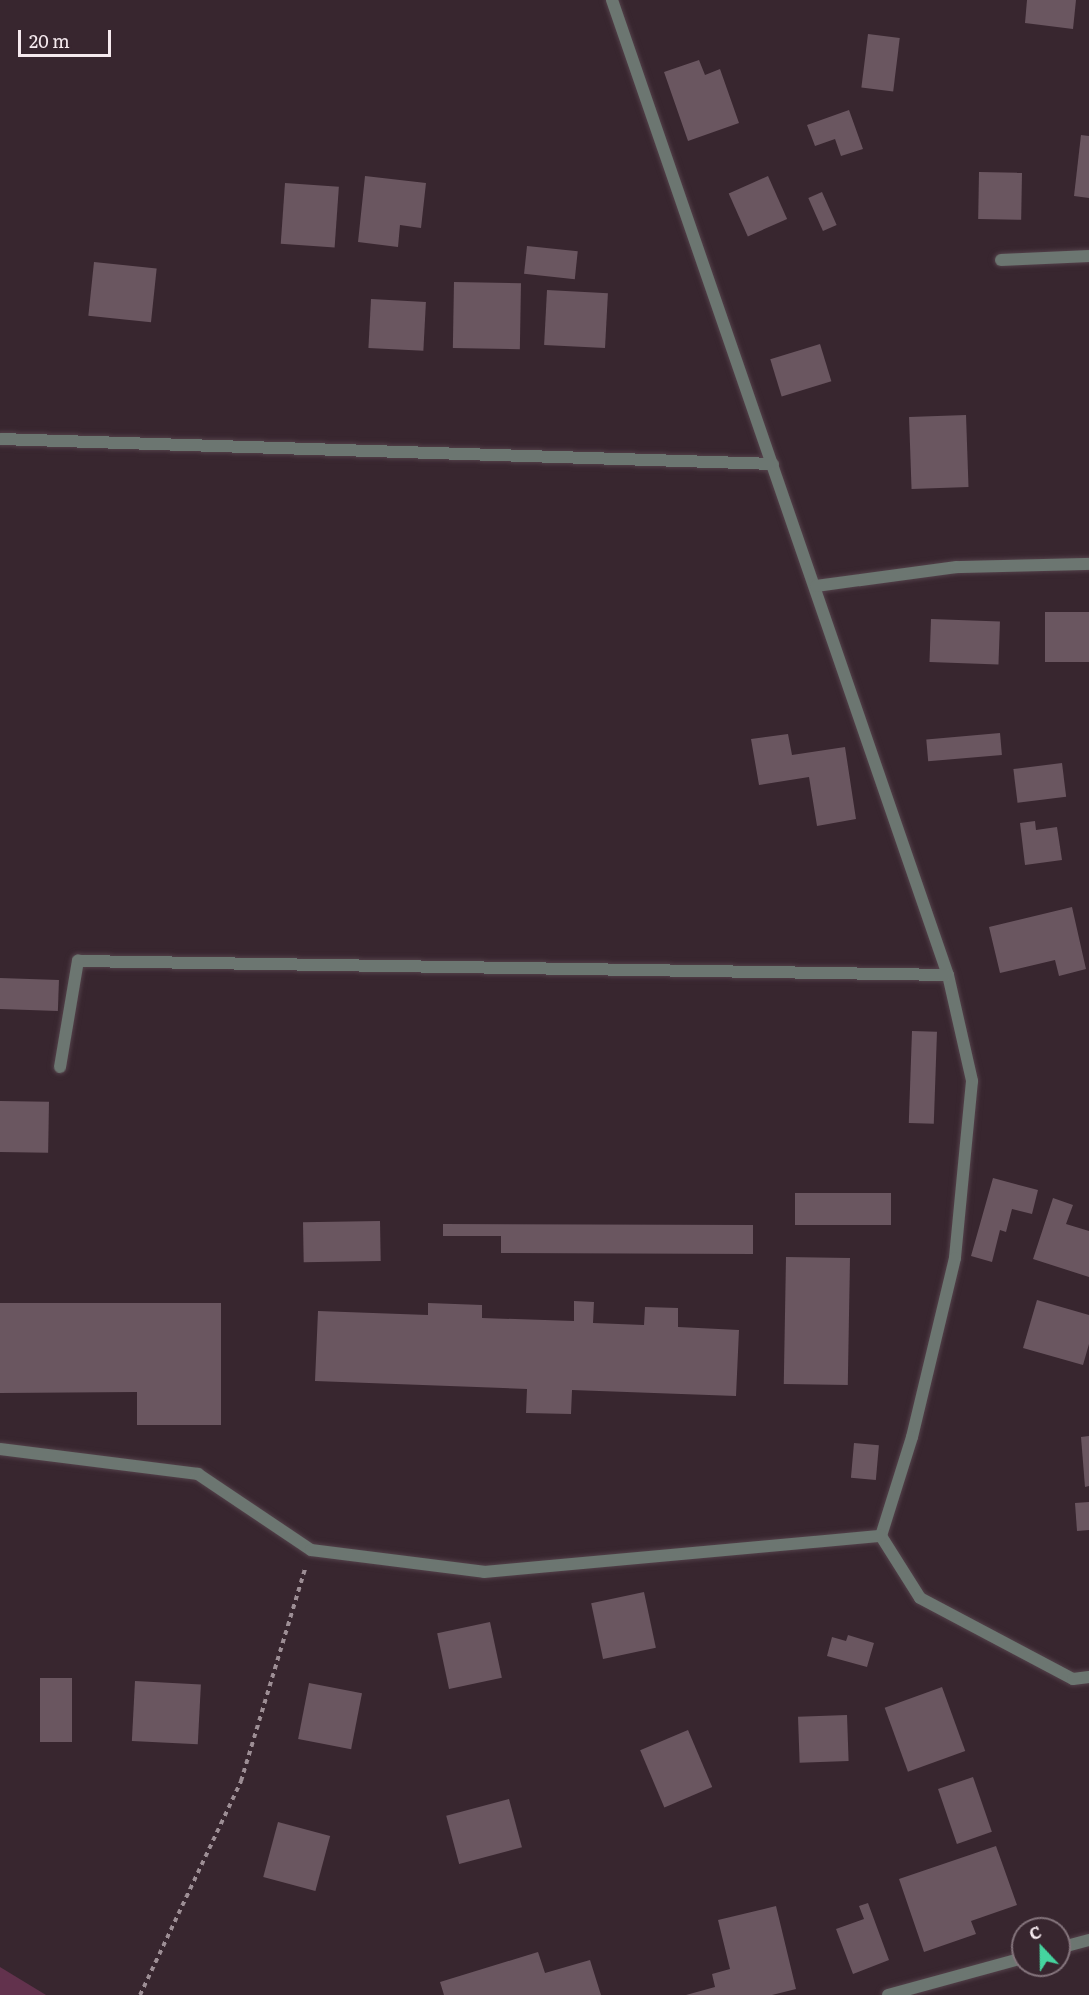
<!DOCTYPE html>
<meta charset="utf-8">
<style>
body{margin:0}
#map{position:relative;width:1089px;height:1995px;overflow:hidden;background:#38262f;font-family:Literata,serif}
div>[style]{position:absolute}
[style*='--x']{left:calc(var(--x)*1px);top:calc(var(--y)*1px);width:calc(var(--w)*1px);rotate:calc(var(--a)*1deg)}
.green>*{inset:0;background:#62324d}
.building>*{inset:0;background:#6a5660;transform-origin:0 0}
.path>*{height:4px;margin-top:-2px;transform-origin:0;background:repeating-linear-gradient(90deg,#9d8e95 0 4.5px,transparent 0 9px)}
.roads{filter:drop-shadow(0 0 2px #53414a) drop-shadow(0 0 2px #53414a)}
.street>*{height:12px;margin:-6px;padding:0 6px;transform-origin:6px;border-radius:6px;background:#6c7671}
span{translate:-50% -50%;white-space:nowrap;text-align:center;line-height:1.15;-webkit-text-stroke:4.5px #38262f;paint-order:stroke}
.north{position:absolute;left:1011px;top:1917px;width:60px;height:60px;box-sizing:border-box;background:#38262f;border:2px solid #84747c;border-radius:50%;rotate:338deg;font-size:16px;font-weight:700;line-height:24px;text-align:center;color:#f6eaef}
.north::after{content:'';display:block;margin:auto;width:21px;height:27px;background:#45d49f;clip-path:polygon(50% 0,100% 100%,50% 72%,0 100%)}
.scale{position:absolute;left:18px;top:30px;width:93px;height:27px;box-sizing:border-box;border:3px solid #f6eaef;border-top:0;padding-left:8px;font-size:18px;line-height:21px;white-space:nowrap;color:#f6eaef;-webkit-text-stroke:4px #38262f;paint-order:stroke}
</style>
<div id="map">
<div class="green">
<div style="clip-path:polygon(0 1967px,46px 1995px,0 1995px)"></div>
</div>
<div class="building">
<div style="clip-path:polygon(1027px 0,1076px 0,1073px 29px,1025px 23px)"></div>
<div style="left:868px;top:34px;width:32px;height:54px;rotate:7deg"></div>
<div style="clip-path:polygon(699px 60px,705px 75px,720px 69px,739px 123px,688px 141px,664px 72px)"></div>
<div style="clip-path:polygon(849px 110px,863px 149px,841px 156px,835px 139px,815px 146px,807px 125px)"></div>
<div style="clip-path:polygon(1081px 135px,1089px 136px,1089px 198px,1074px 196px)"></div>
<div style="left:979px;top:172px;width:43px;height:47px;rotate:1deg"></div>
<div style="clip-path:polygon(365px 176px,426px 183px,421px 228px,400px 225px,398px 247px,358px 242px)"></div>
<div style="left:768px;top:176px;width:47px;height:43px;rotate:66deg"></div>
<div style="left:285px;top:183px;width:54px;height:61px;rotate:4deg"></div>
<div style="left:822px;top:192px;width:36px;height:15px;rotate:66deg"></div>
<div style="left:527px;top:246px;width:51px;height:28px;rotate:6deg"></div>
<div style="left:94px;top:262px;width:63px;height:54px;rotate:6deg"></div>
<div style="left:454px;top:282px;width:67px;height:66px;rotate:1deg"></div>
<div style="left:547px;top:290px;width:61px;height:55px;rotate:3deg"></div>
<div style="left:371px;top:299px;width:55px;height:49px;rotate:3deg"></div>
<div style="left:820px;top:344px;width:39px;height:52px;rotate:73deg"></div>
<div style="left:966px;top:415px;width:72px;height:57px;rotate:88deg"></div>
<div style="left:1045px;top:612px;width:44px;height:50px"></div>
<div style="left:931px;top:619px;width:69px;height:43px;rotate:2deg"></div>
<div style="left:1000px;top:733px;width:22px;height:74px;rotate:85deg"></div>
<div style="clip-path:polygon(788px 734px,792px 755px,845px 747px,856px 819px,817px 826px,809px 777px,759px 785px,751px 739px)"></div>
<div style="left:1062px;top:763px;width:34px;height:49px;rotate:83deg"></div>
<div style="clip-path:polygon(1035px 821px,1036px 830px,1057px 827px,1062px 860px,1025px 865px,1020px 823px)"></div>
<div style="clip-path:polygon(1072px 907px,1086px 969px,1059px 976px,1055px 960px,1000px 973px,989px 927px)"></div>
<div style="left:0;top:978px;width:59px;height:31px;rotate:2deg"></div>
<div style="left:912px;top:1031px;width:25px;height:92px;rotate:2deg"></div>
<div style="left:0;top:1101px;width:49px;height:51px;rotate:1deg"></div>
<div style="clip-path:polygon(993px 1178px,1038px 1190px,1032px 1214px,1012px 1209px,1006px 1232px,1000px 1230px,992px 1262px,971px 1256px)"></div>
<div style="left:795px;top:1193px;width:96px;height:32px"></div>
<div style="clip-path:polygon(1053px 1198px,1073px 1205px,1066px 1224px,1089px 1231px,1089px 1277px,1033px 1259px)"></div>
<div style="left:380px;top:1221px;width:40px;height:77px;rotate:89deg"></div>
<div style="clip-path:polygon(443px 1224px,753px 1225px,753px 1254px,501px 1253px,501px 1236px,443px 1236px)"></div>
<div style="left:786px;top:1257px;width:64px;height:127px;rotate:1deg"></div>
<div style="clip-path:polygon(1037px 1300px,1089px 1315px,1089px 1344px,1083px 1365px,1023px 1348px)"></div>
<div style="clip-path:polygon(574px 1301px,594px 1302px,593px 1323px,644px 1325px,645px 1307px,678px 1308px,678px 1327px,739px 1330px,736px 1396px,572px 1390px,571px 1414px,526px 1413px,527px 1389px,315px 1381px,318px 1311px,428px 1315px,428px 1303px,482px 1305px,482px 1318px,574px 1321px)"></div>
<div style="clip-path:polygon(0 1303px,221px 1303px,221px 1425px,137px 1425px,137px 1392px,0 1393px)"></div>
<div style="clip-path:polygon(1089px 1436px,1089px 1486px,1085px 1487px,1081px 1437px)"></div>
<div style="left:854px;top:1443px;width:25px;height:35px;rotate:5deg"></div>
<div style="clip-path:polygon(1089px 1502px,1089px 1530px,1077px 1531px,1075px 1503px)"></div>
<div style="left:644px;top:1592px;width:57px;height:54px;rotate:78deg"></div>
<div style="left:490px;top:1622px;width:57px;height:54px;rotate:78deg"></div>
<div style="clip-path:polygon(848px 1635px,874px 1643px,867px 1667px,827px 1656px,832px 1637px,846px 1641px)"></div>
<div style="left:40px;top:1678px;width:32px;height:64px"></div>
<div style="left:135px;top:1681px;width:66px;height:60px;rotate:3deg"></div>
<div style="left:309px;top:1683px;width:54px;height:57px;rotate:11deg"></div>
<div style="left:942px;top:1687px;width:68px;height:61px;rotate:70deg"></div>
<div style="left:847px;top:1715px;width:46px;height:49px;rotate:88deg"></div>
<div style="left:688px;top:1730px;width:62px;height:52px;rotate:67deg"></div>
<div style="left:973px;top:1777px;width:58px;height:37px;rotate:71deg"></div>
<div style="left:509px;top:1799px;width:50px;height:65px;rotate:75deg"></div>
<div style="left:278px;top:1822px;width:54px;height:57px;rotate:15deg"></div>
<div style="clip-path:polygon(996px 1846px,1017px 1905px,971px 1921px,976px 1934px,924px 1952px,899px 1879px)"></div>
<div style="clip-path:polygon(868px 1903px,889px 1960px,853px 1974px,836px 1929px,864px 1919px,859px 1906px)"></div>
<div style="clip-path:polygon(776px 1906px,796px 1989px,772px 1995px,686px 1995px,715px 1987px,712px 1974px,730px 1969px,718px 1920px)"></div>
<div style="clip-path:polygon(538px 1952px,545px 1973px,590px 1960px,601px 1995px,444px 1995px,440px 1982px)"></div>
</div>
<div class="path">
<div style="--x:140;--y:1995;--w:237;--a:-64.7"></div>
<div style="--x:241;--y:1781;--w:221;--a:-73.2"></div>
</div>
<div class="roads">
<div class="street">
<div style="--x:612;--y:0;--w:1031;--a:70.99"></div>
<div style="--x:948;--y:975;--w:109;--a:77.2"></div>
<div style="--x:972;--y:1081;--w:178;--a:95.5"></div>
<div style="--x:955;--y:1258;--w:184;--a:103.5"></div>
<div style="--x:912;--y:1437;--w:104;--a:107.4"></div>
<div style="--x:881;--y:1536;--w:73;--a:57.8"></div>
<div style="--x:920;--y:1598;--w:173;--a:27.9"></div>
<div style="--x:1073;--y:1679;--w:16;--a:-7"></div>
<div style="--x:1001;--y:260;--w:88;--a:-2.6"></div>
<div style="--x:0;--y:439;--w:773;--a:1.85"></div>
<div style="--x:816;--y:586;--w:142;--a:-7.7"></div>
<div style="--x:957;--y:567;--w:132;--a:-1.3"></div>
<div style="--x:60;--y:1067;--w:108;--a:-80.4"></div>
<div style="--x:78;--y:961;--w:870;--a:0.92"></div>
<div style="--x:0;--y:1449;--w:200;--a:7.2"></div>
<div style="--x:198;--y:1474;--w:136;--a:33.9"></div>
<div style="--x:311;--y:1550;--w:174;--a:7.2"></div>
<div style="--x:484;--y:1572;--w:399;--a:-5.2"></div>
<div style="--x:1059;--y:1948;--w:31;--a:-15"></div>
<div style="--x:888;--y:1995;--w:140;--a:-15.3"></div>
</div>
</div>
<div class="north">С</div>
<div class="scale">20 m</div>
</div>
